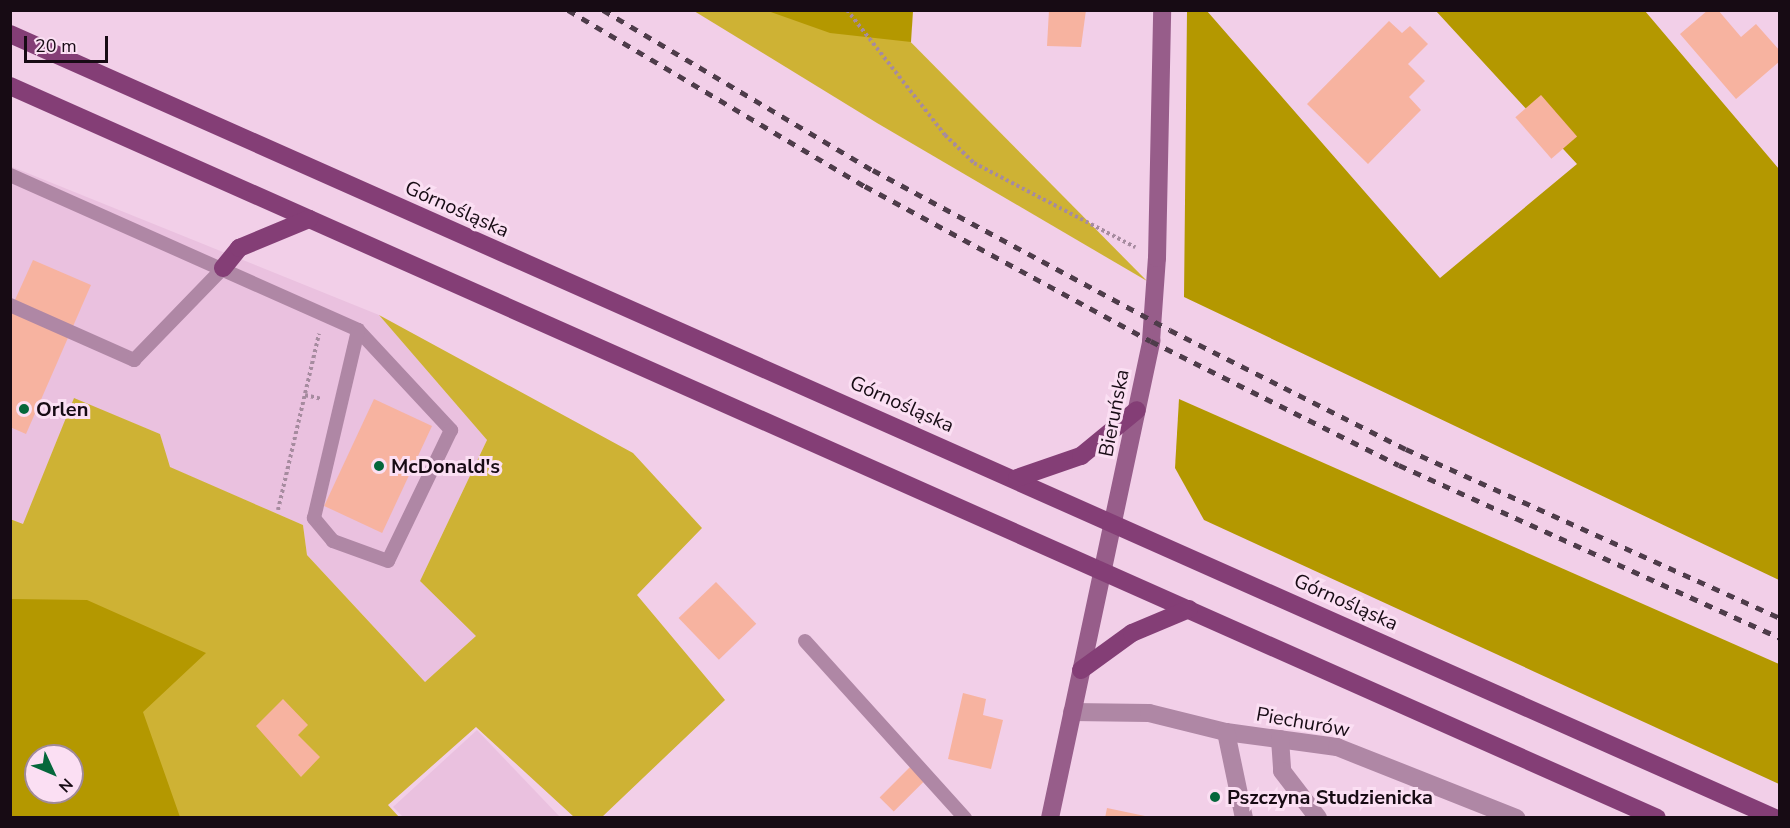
<!DOCTYPE html>
<meta charset="utf-8">
<style>
body{margin:0}
#map{position:relative;width:1790px;height:828px;overflow:hidden;background:#f2cfe8;font-family:"Nunito Sans",sans-serif}
div>[style]{position:absolute}
[style*='--x']{left:calc(var(--x)*1px);top:calc(var(--y)*1px);width:calc(var(--w)*1px);rotate:calc(var(--a)*1deg)}
.built>*{inset:0;background:#eac1df}
.green>*{inset:0;background:#ceb234}
.forest>*{inset:0;background:#b49800}
.building>*{inset:0;background:#f7b3a0;transform-origin:0 0}
.path>*{height:4px;margin-top:-2px;transform-origin:0;background:repeating-linear-gradient(90deg,#a68b9f 0 3px,transparent 0 6px)}
.lane>*{height:14px;margin:-7px;padding:0 7px;transform-origin:7px;border-radius:7px;background:#af87a5}
.street>*{height:18px;margin:-9px;padding:0 9px;transform-origin:9px;border-radius:9px;background:#af87a5}
.secondary>*{height:18px;margin:-9px;padding:0 9px;transform-origin:9px;border-radius:9px;background:#975d8a}
.primary>*{height:18px;margin:-9px;padding:0 9px;transform-origin:9px;border-radius:9px;background:#843e76}
.rail>*{height:4.5px;margin-top:-2.25px;transform-origin:0;background:repeating-linear-gradient(90deg,#4e3c4a 0 8px,transparent 0 16px)}
.dots>*{width:16px;height:16px;translate:-50% -50%;box-sizing:border-box;border:3px solid #fbdff3;border-radius:50%}
span{translate:-50% -50%;white-space:nowrap;text-align:center;line-height:1.15;-webkit-text-stroke:6px #fbdff3;paint-order:stroke}
.street-label{font-size:20px;color:#170b14}
.poi-label{font-size:20px;color:#170b14;font-weight:700}
.left{translate:0 -50%;text-align:left}
.frame{position:absolute;inset:0;border:12px solid #170b14;pointer-events:none}
.north{position:absolute;left:24px;top:744px;width:60px;height:60px;box-sizing:border-box;background:#fbdff3;border:2px solid #a08a9a;border-radius:50%;rotate:134deg;font-size:16px;font-weight:700;line-height:24px;text-align:center;color:#170b14}
.north::after{content:'';display:block;margin:auto;width:21px;height:27px;background:#05673b;clip-path:polygon(50% 0,100% 100%,50% 72%,0 100%)}
.scale{position:absolute;left:24px;top:36px;width:84px;height:27px;box-sizing:border-box;border:3px solid #170b14;border-top:0;padding-left:8px;font-size:18px;line-height:21px;white-space:nowrap;color:#170b14;-webkit-text-stroke:4px #fbdff3;paint-order:stroke}
</style>
<div id="map">
<div class="built">
<div style="clip-path:polygon(10px 166px,379px 315px,487px 440px,420px 581px,477px 636px,425px 682px,307px 555px,303px 525px,169px 467px,160px 434px,74px 399px,23px 525px,11px 519px)"></div>
<div style="clip-path:polygon(477px 730px,560px 817px,403px 817px,393px 807px)"></div>
</div>
<div class="green">
<div style="clip-path:polygon(694px 11px,880px 11px,1147px 281px,877px 123px)"></div>
<div style="clip-path:polygon(evenodd,379px 315px,633px 453px,702px 528px,637px 595px,725px 700px,602px 817px,574px 817px,476px 727px,388px 805px,399px 817px,11px 817px,10px 519px,23px 524px,74px 398px,160px 434px,170px 467px,303px 525px,307px 555px,425px 682px,476px 636px,420px 581px,487px 440px,379px 315px,36px 756px,72px 756px,72px 792px,36px 792px,36px 756px)"></div>
</div>
<div class="forest">
<div style="clip-path:polygon(768px 11px,913px 11px,911px 42px,830px 33px)"></div>
<div style="clip-path:polygon(1187px 11px,1207px 11px,1440px 278px,1577px 164px,1436px 11px,1645px 11px,1779px 169px,1779px 580px,1184px 297px)"></div>
<div style="clip-path:polygon(1179px 399px,1779px 664px,1779px 784px,1204px 520px,1175px 468px)"></div>
<div style="clip-path:polygon(evenodd,11px 599px,87px 600px,206px 653px,143px 712px,180px 817px,11px 817px,11px 599px,36px 756px,72px 756px,72px 792px,36px 792px,36px 756px)"></div>
</div>
<div class="building">
<div style="clip-path:polygon(1049px 10px,1086px 10px,1081px 47px,1047px 46px)"></div>
<div style="clip-path:polygon(1708px 10px,1718px 10px,1741px 37px,1756px 24px,1780px 51px,1780px 61px,1736px 99px,1680px 34px)"></div>
<div style="clip-path:polygon(1389px 21px,1402px 33px,1410px 26px,1428px 44px,1408px 64px,1425px 81px,1409px 97px,1421px 110px,1368px 164px,1307px 104px)"></div>
<div style="left:1541px;top:95px;width:55px;height:34px;rotate:49deg"></div>
<div style="clip-path:polygon(33px 260px,91px 285px,26px 434px,10px 427px,10px 311px)"></div>
<div style="left:374px;top:399px;width:64px;height:118px;rotate:25deg"></div>
<div style="left:716px;top:582px;width:58px;height:52px;rotate:46deg"></div>
<div style="clip-path:polygon(963px 693px,986px 699px,983px 715px,1003px 720px,991px 769px,948px 759px)"></div>
<div style="clip-path:polygon(283px 699px,308px 725px,298px 735px,320px 757px,301px 777px,256px 726px)"></div>
<div style="left:910px;top:767px;width:20px;height:43px;rotate:45deg"></div>
<div style="clip-path:polygon(1107px 808px,1145px 816px,1145px 818px,1105px 818px)"></div>
</div>
<div class="path">
<div style="--x:847;--y:10;--w:159;--a:51.9"></div>
<div style="--x:945;--y:135;--w:40;--a:44"></div>
<div style="--x:974;--y:163;--w:182;--a:27.6"></div>
<div style="--x:305;--y:395;--w:17;--a:13"></div>
<div style="--x:278;--y:510;--w:181;--a:-76.9"></div>
</div>
<div class="lane">
<div style="--x:10;--y:175;--w:381;--a:24"></div>
<div style="--x:358;--y:330;--w:137;--a:47.1"></div>
<div style="--x:451;--y:430;--w:145;--a:115.7"></div>
<div style="--x:388;--y:561;--w:59;--a:-160"></div>
<div style="--x:333;--y:541;--w:30;--a:-130"></div>
<div style="--x:314;--y:518;--w:193;--a:-76.8"></div>
<div style="--x:10;--y:305;--w:136;--a:23.9"></div>
<div style="--x:134;--y:360;--w:128;--a:-45.9"></div>
<div style="--x:805;--y:641;--w:239;--a:47.9"></div>
</div>
<div class="street">
<div style="--x:1072;--y:712;--w:77;--a:0.7"></div>
<div style="--x:1149;--y:713;--w:79;--a:13.9"></div>
<div style="--x:1226;--y:732;--w:112;--a:7.7"></div>
<div style="--x:1337;--y:747;--w:193;--a:21.6"></div>
<div style="--x:1226;--y:732;--w:88;--a:78.2"></div>
<div style="--x:1280;--y:739;--w:32;--a:86"></div>
<div style="--x:1282;--y:771;--w:59;--a:52.5"></div>
</div>
<div class="secondary">
<div style="--x:1050;--y:818;--w:488;--a:-78"></div>
<div style="--x:1151;--y:341;--w:83;--a:-85.9"></div>
<div style="--x:1157;--y:258;--w:248;--a:-88.8"></div>
</div>
<div class="primary">
<div style="--x:10;--y:34;--w:1931;--a:23.95"></div>
<div style="--x:10;--y:86;--w:1802;--a:23.96"></div>
<div style="--x:223;--y:268;--w:26;--a:-51"></div>
<div style="--x:239;--y:248;--w:76;--a:-22.5"></div>
<div style="--x:1017;--y:478;--w:68;--a:-19"></div>
<div style="--x:1081;--y:456;--w:72;--a:-39.4"></div>
<div style="--x:1081;--y:670;--w:63;--a:-36"></div>
<div style="--x:1132;--y:633;--w:62;--a:-22.8"></div>
</div>
<div class="rail">
<div style="--x:568;--y:10;--w:345;--a:30.7"></div>
<div style="--x:865;--y:186;--w:325;--a:28.5"></div>
<div style="--x:1151;--y:341;--w:277;--a:26.6"></div>
<div style="--x:1399;--y:465;--w:418;--a:24.4"></div>
<div style="--x:603;--y:10;--w:314;--a:30.7"></div>
<div style="--x:873;--y:170;--w:337;--a:28.3"></div>
<div style="--x:1170;--y:330;--w:264;--a:26.8"></div>
<div style="--x:1406;--y:449;--w:410;--a:24.3"></div>
</div>
<div class="dots">
<div style="left:24px;top:409px;background:#05673b"></div>
<div style="left:379px;top:466px;background:#05673b"></div>
<div style="left:1215px;top:797px;background:#05673b"></div>
</div>
<div class="street-label">
<span style="left:457px;top:209px;rotate:24deg">Górnośląska</span>
<span style="left:902px;top:404px;rotate:24deg">Górnośląska</span>
<span style="left:1114px;top:413px;rotate:-79deg">Bieruńska</span>
<span style="left:1346px;top:602px;rotate:24deg">Górnośląska</span>
<span style="left:1303px;top:722px;rotate:10deg">Piechurów</span>
</div>
<div class="poi-label">
<span class="left" style="left:36px;top:409px">Orlen</span>
<span class="left" style="left:391px;top:466px">McDonald's</span>
<span class="left" style="left:1227px;top:797px">Pszczyna Studzienicka</span>
</div>
<div class="frame"></div>
<div class="north">N</div>
<div class="scale">20 m</div>
</div>
